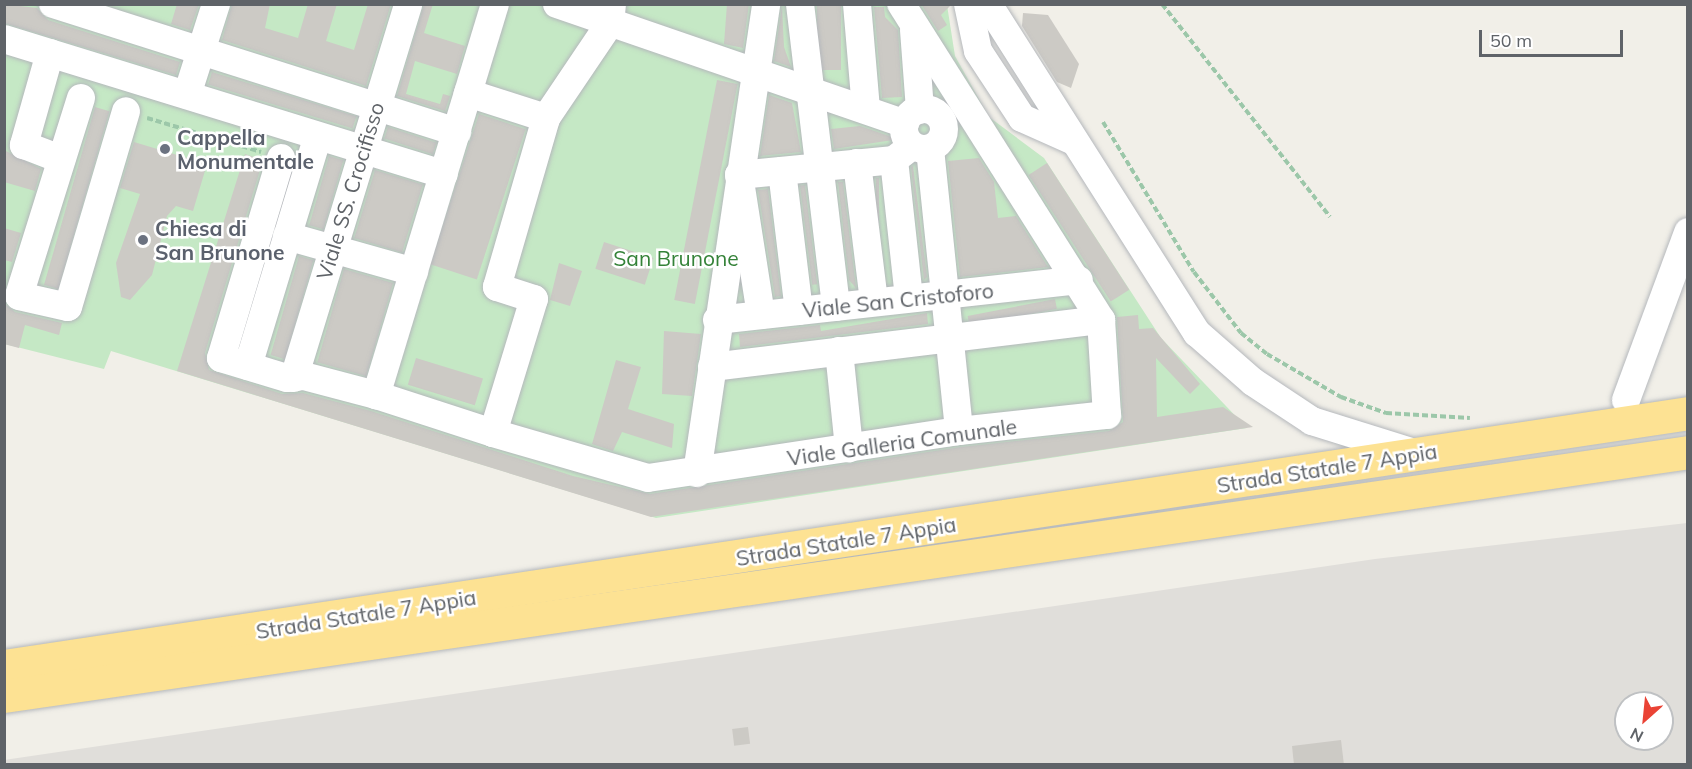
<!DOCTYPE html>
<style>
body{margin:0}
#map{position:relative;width:1692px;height:769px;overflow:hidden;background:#f1efe8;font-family:Mulish,sans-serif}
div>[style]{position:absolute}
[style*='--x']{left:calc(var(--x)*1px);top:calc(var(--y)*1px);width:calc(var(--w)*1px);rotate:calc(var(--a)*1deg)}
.industrial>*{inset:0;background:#e0deda}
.green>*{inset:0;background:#c5e8c5}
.building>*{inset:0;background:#cccac5;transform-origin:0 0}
.path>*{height:4px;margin-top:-2px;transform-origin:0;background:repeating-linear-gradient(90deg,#9cc7a9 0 6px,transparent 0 9px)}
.roads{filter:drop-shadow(0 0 2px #b5b8bc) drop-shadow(0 0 2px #b5b8bc)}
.minor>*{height:28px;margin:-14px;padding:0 14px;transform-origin:14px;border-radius:14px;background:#fff}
.minor>.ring{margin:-14px;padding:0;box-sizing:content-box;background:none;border:28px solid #fff;border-radius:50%}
.highway>*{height:33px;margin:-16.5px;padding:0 16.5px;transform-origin:16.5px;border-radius:16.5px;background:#fde293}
.dots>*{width:16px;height:16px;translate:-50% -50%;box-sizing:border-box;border:3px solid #fff;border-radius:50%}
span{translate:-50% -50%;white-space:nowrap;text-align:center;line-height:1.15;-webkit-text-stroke:5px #fff;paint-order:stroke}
.worship-label{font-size:21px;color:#5b616d;font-weight:700}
.left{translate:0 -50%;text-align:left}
.street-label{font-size:21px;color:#5f6368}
.park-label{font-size:21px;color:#348238}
.frame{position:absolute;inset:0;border:6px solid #5f6368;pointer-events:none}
.north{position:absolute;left:1614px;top:691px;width:60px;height:60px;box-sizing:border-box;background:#fff;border:2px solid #bfc1c3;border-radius:50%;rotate:207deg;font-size:16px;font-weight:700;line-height:24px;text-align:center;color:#5f6368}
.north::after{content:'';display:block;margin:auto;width:21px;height:27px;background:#ea4335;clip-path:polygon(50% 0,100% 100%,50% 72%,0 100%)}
.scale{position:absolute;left:1479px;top:30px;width:144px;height:27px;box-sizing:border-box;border:3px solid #5f6368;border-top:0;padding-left:8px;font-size:18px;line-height:21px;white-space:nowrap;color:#5f6368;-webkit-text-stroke:4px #fff;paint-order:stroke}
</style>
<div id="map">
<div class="industrial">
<div style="clip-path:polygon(evenodd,1687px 523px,1687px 764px,5px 764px,4px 760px,1375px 559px,1687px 523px,1626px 703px,1662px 703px,1662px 739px,1626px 739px,1626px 703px)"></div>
</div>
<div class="green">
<div style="clip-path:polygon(4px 5px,947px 5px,955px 56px,989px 117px,1044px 158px,1161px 338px,1247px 428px,656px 518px,111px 351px,104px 369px,5px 344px)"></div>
</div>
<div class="building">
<div style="clip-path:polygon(4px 4px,37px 8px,48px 20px,180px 62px,176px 75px,4px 23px)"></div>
<div style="clip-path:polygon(177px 4px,199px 4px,190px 30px,171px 24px)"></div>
<div style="clip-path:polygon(232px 4px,270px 4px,265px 28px,298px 38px,308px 4px,337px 4px,326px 41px,354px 50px,368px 4px,391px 4px,366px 86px,222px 40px)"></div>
<div style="clip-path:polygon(424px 4px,433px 4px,424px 33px,465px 46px,457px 74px,415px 61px,406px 94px,440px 104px,443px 94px,450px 96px,445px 111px,397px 96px)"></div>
<div style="clip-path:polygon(727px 4px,749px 4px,743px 48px,724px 44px)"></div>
<div style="left:817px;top:4px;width:24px;height:66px"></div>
<div style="clip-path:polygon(921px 4px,952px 4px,941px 15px,947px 25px,938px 31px)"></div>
<div style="clip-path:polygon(782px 6px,784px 47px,791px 67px,774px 61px)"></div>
<div style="clip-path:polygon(874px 7px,884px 7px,885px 17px,898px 30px,902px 97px,882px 98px)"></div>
<div style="clip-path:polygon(1023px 13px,1048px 15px,1079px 64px,1071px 88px,1057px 82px,1022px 26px)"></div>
<div style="left:212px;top:72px;width:151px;height:13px;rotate:17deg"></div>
<div style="left:717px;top:80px;width:21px;height:224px;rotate:11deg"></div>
<div style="clip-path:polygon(769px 95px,792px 103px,801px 152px,760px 156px)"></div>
<div style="left:95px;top:107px;width:15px;height:185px;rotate:16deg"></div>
<div style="left:479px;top:114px;width:49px;height:158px;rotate:18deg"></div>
<div style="clip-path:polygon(860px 126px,892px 137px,893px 140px,834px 149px,831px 129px)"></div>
<div style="left:388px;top:127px;width:51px;height:12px;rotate:18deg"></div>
<div style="clip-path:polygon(134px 142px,207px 164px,193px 211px,176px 206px,167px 216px,152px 275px,130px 300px,121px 297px,116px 263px,140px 194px,120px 188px)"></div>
<div style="clip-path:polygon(4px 150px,41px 169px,35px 191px,4px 182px)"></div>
<div style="clip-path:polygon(245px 154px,263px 160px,205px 353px,209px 370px,282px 394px,303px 393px,371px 411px,573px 476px,650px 494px,961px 447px,1109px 431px,1123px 422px,1117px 317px,1138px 315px,1139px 329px,1153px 328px,1200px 384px,1190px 394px,1156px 358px,1157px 417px,1223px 407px,1253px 427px,651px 517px,177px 371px)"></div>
<div style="left:329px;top:156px;width:15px;height:72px;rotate:16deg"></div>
<div style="clip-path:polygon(979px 158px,994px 182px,998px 218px,1016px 216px,1048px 267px,960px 277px,948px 161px)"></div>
<div style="left:1047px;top:163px;width:151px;height:22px;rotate:57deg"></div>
<div style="clip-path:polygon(913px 166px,927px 277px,924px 280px,911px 167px)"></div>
<div style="left:375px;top:170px;width:50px;height:71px;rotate:17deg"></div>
<div style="left:876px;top:178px;width:3px;height:107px"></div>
<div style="clip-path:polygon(838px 182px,843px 182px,856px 288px,849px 280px)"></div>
<div style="left:805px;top:185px;width:100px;height:5px;rotate:83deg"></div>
<div style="clip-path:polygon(768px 189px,781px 296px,775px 297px,758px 190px)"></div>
<div style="clip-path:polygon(4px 228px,21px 233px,12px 262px,4px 260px)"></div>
<div style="left:604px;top:242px;width:52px;height:28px;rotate:18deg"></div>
<div style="left:299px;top:256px;width:15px;height:103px;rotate:16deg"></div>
<div style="clip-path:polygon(559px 263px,582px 271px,570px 306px,550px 300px)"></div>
<div style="left:344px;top:269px;width:51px;height:97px;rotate:16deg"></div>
<div style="left:1055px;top:299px;width:10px;height:89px;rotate:79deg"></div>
<div style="clip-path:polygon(4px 303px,15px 312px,62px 323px,59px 335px,25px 325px,19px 348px,4px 344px)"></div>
<div style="clip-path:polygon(927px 313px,928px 324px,740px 347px,739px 334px,820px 325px,821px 331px)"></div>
<div style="clip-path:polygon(664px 331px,701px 334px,692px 396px,662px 394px)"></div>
<div style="left:416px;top:358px;width:70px;height:28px;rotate:17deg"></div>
<div style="clip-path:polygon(616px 360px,641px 367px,628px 409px,674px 424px,672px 448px,622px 432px,613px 451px,592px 444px)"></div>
<div style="left:748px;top:727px;width:17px;height:16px;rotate:83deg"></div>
<div style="clip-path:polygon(1341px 740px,1344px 765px,1294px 765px,1292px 746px)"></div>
</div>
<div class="path">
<div style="--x:1162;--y:4;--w:271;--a:51.7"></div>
<div style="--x:147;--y:118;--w:119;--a:16.6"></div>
<div style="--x:1103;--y:122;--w:175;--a:58.8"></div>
<div style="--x:1194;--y:272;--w:77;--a:52.4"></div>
<div style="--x:1241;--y:333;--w:33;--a:39"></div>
<div style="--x:1267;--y:354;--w:86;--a:30.2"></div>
<div style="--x:1341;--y:397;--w:48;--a:19.6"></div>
<div style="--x:1386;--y:413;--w:84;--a:3.4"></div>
</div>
<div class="roads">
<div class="minor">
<div style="--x:53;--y:4;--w:424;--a:17.6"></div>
<div style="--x:495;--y:4;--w:409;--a:106.9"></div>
<div style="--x:376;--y:395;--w:123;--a:18"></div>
<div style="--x:493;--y:433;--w:140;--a:-73"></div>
<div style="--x:534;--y:299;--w:39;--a:-162"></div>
<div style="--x:497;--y:287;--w:176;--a:-73.8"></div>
<div style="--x:546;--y:118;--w:115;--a:-56"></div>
<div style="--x:610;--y:23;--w:19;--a:-84"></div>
<div style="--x:557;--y:4;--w:368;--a:19"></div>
<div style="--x:800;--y:4;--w:305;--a:83.2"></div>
<div style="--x:857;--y:4;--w:106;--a:85.1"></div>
<div style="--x:968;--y:4;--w:48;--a:78"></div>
<div style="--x:978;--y:51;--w:80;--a:56.7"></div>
<div style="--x:1022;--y:118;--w:57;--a:23.9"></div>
<div style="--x:988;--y:4;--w:390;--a:57.6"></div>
<div style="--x:1197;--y:333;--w:74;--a:41.2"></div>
<div style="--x:1253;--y:382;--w:71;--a:33.5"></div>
<div style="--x:1312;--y:421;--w:107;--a:17.4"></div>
<div style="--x:914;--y:30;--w:80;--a:85.7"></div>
<div style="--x:4;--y:39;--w:460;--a:17.1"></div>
<div style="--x:50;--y:53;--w:96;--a:105.8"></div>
<div style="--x:24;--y:145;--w:40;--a:21"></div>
<div style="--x:468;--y:93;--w:82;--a:17.8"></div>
<div style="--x:187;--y:95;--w:96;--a:-72.3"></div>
<div style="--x:81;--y:98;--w:207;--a:107.4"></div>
<div style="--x:19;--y:296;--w:50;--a:12.7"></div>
<div style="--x:68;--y:307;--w:204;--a:-73.5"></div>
<div class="ring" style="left:904px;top:109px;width:12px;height:12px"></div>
<div style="--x:930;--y:149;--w:283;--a:84.1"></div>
<div style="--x:281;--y:158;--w:209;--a:106.7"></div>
<div style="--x:221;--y:358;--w:69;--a:16.9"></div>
<div style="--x:287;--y:378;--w:17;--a:-7"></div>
<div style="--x:304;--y:376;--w:74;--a:14.8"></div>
<div style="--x:894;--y:160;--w:139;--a:83.8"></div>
<div style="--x:857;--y:163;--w:140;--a:83"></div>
<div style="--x:782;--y:171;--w:141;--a:83.1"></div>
<div style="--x:287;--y:236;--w:132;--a:15.8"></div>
<div style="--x:761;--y:315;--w:142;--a:-98.9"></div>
<div style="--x:739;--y:175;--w:156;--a:-5.5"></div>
<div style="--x:894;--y:160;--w:23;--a:-38"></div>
<div style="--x:717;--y:320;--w:364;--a:-6.3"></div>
<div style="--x:839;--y:351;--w:98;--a:84.1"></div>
<div style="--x:248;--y:366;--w:240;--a:-73.1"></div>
<div style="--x:712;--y:367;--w:392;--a:-6.9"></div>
<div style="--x:294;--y:378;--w:391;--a:-73"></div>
<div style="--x:1626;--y:400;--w:179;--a:-69.7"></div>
<div style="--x:493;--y:433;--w:161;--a:16.2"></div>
<div style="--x:648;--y:478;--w:315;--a:-8.6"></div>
<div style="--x:959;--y:431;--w:149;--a:-6.2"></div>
<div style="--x:1107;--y:415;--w:95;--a:-93.6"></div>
<div style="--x:1101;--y:320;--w:374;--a:-122.3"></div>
<div style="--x:697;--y:473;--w:474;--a:-81.6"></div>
</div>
<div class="highway">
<div style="--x:4;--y:666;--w:1703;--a:-8.54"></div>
<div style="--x:4;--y:696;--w:1702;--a:-8.24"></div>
</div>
</div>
<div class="dots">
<div style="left:165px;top:149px;background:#6b7280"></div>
<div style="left:143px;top:240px;background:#6b7280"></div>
</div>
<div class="worship-label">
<span class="left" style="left:177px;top:149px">Cappella<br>Monumentale</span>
<span class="left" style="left:155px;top:240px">Chiesa di<br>San Brunone</span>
</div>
<div class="street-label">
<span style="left:350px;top:191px;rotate:-73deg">Viale SS. Crocifisso</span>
<span style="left:898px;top:300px;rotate:-6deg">Viale San Cristoforo</span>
<span style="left:902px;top:442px;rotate:-8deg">Viale Galleria Comunale</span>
<span style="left:1327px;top:468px;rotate:-9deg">Strada Statale 7 Appia</span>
<span style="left:846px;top:541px;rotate:-9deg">Strada Statale 7 Appia</span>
<span style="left:366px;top:614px;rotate:-9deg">Strada Statale 7 Appia</span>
</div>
<div class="park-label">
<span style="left:676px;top:258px">San Brunone</span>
</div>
<div class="frame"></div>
<div class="north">N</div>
<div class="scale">50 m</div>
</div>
